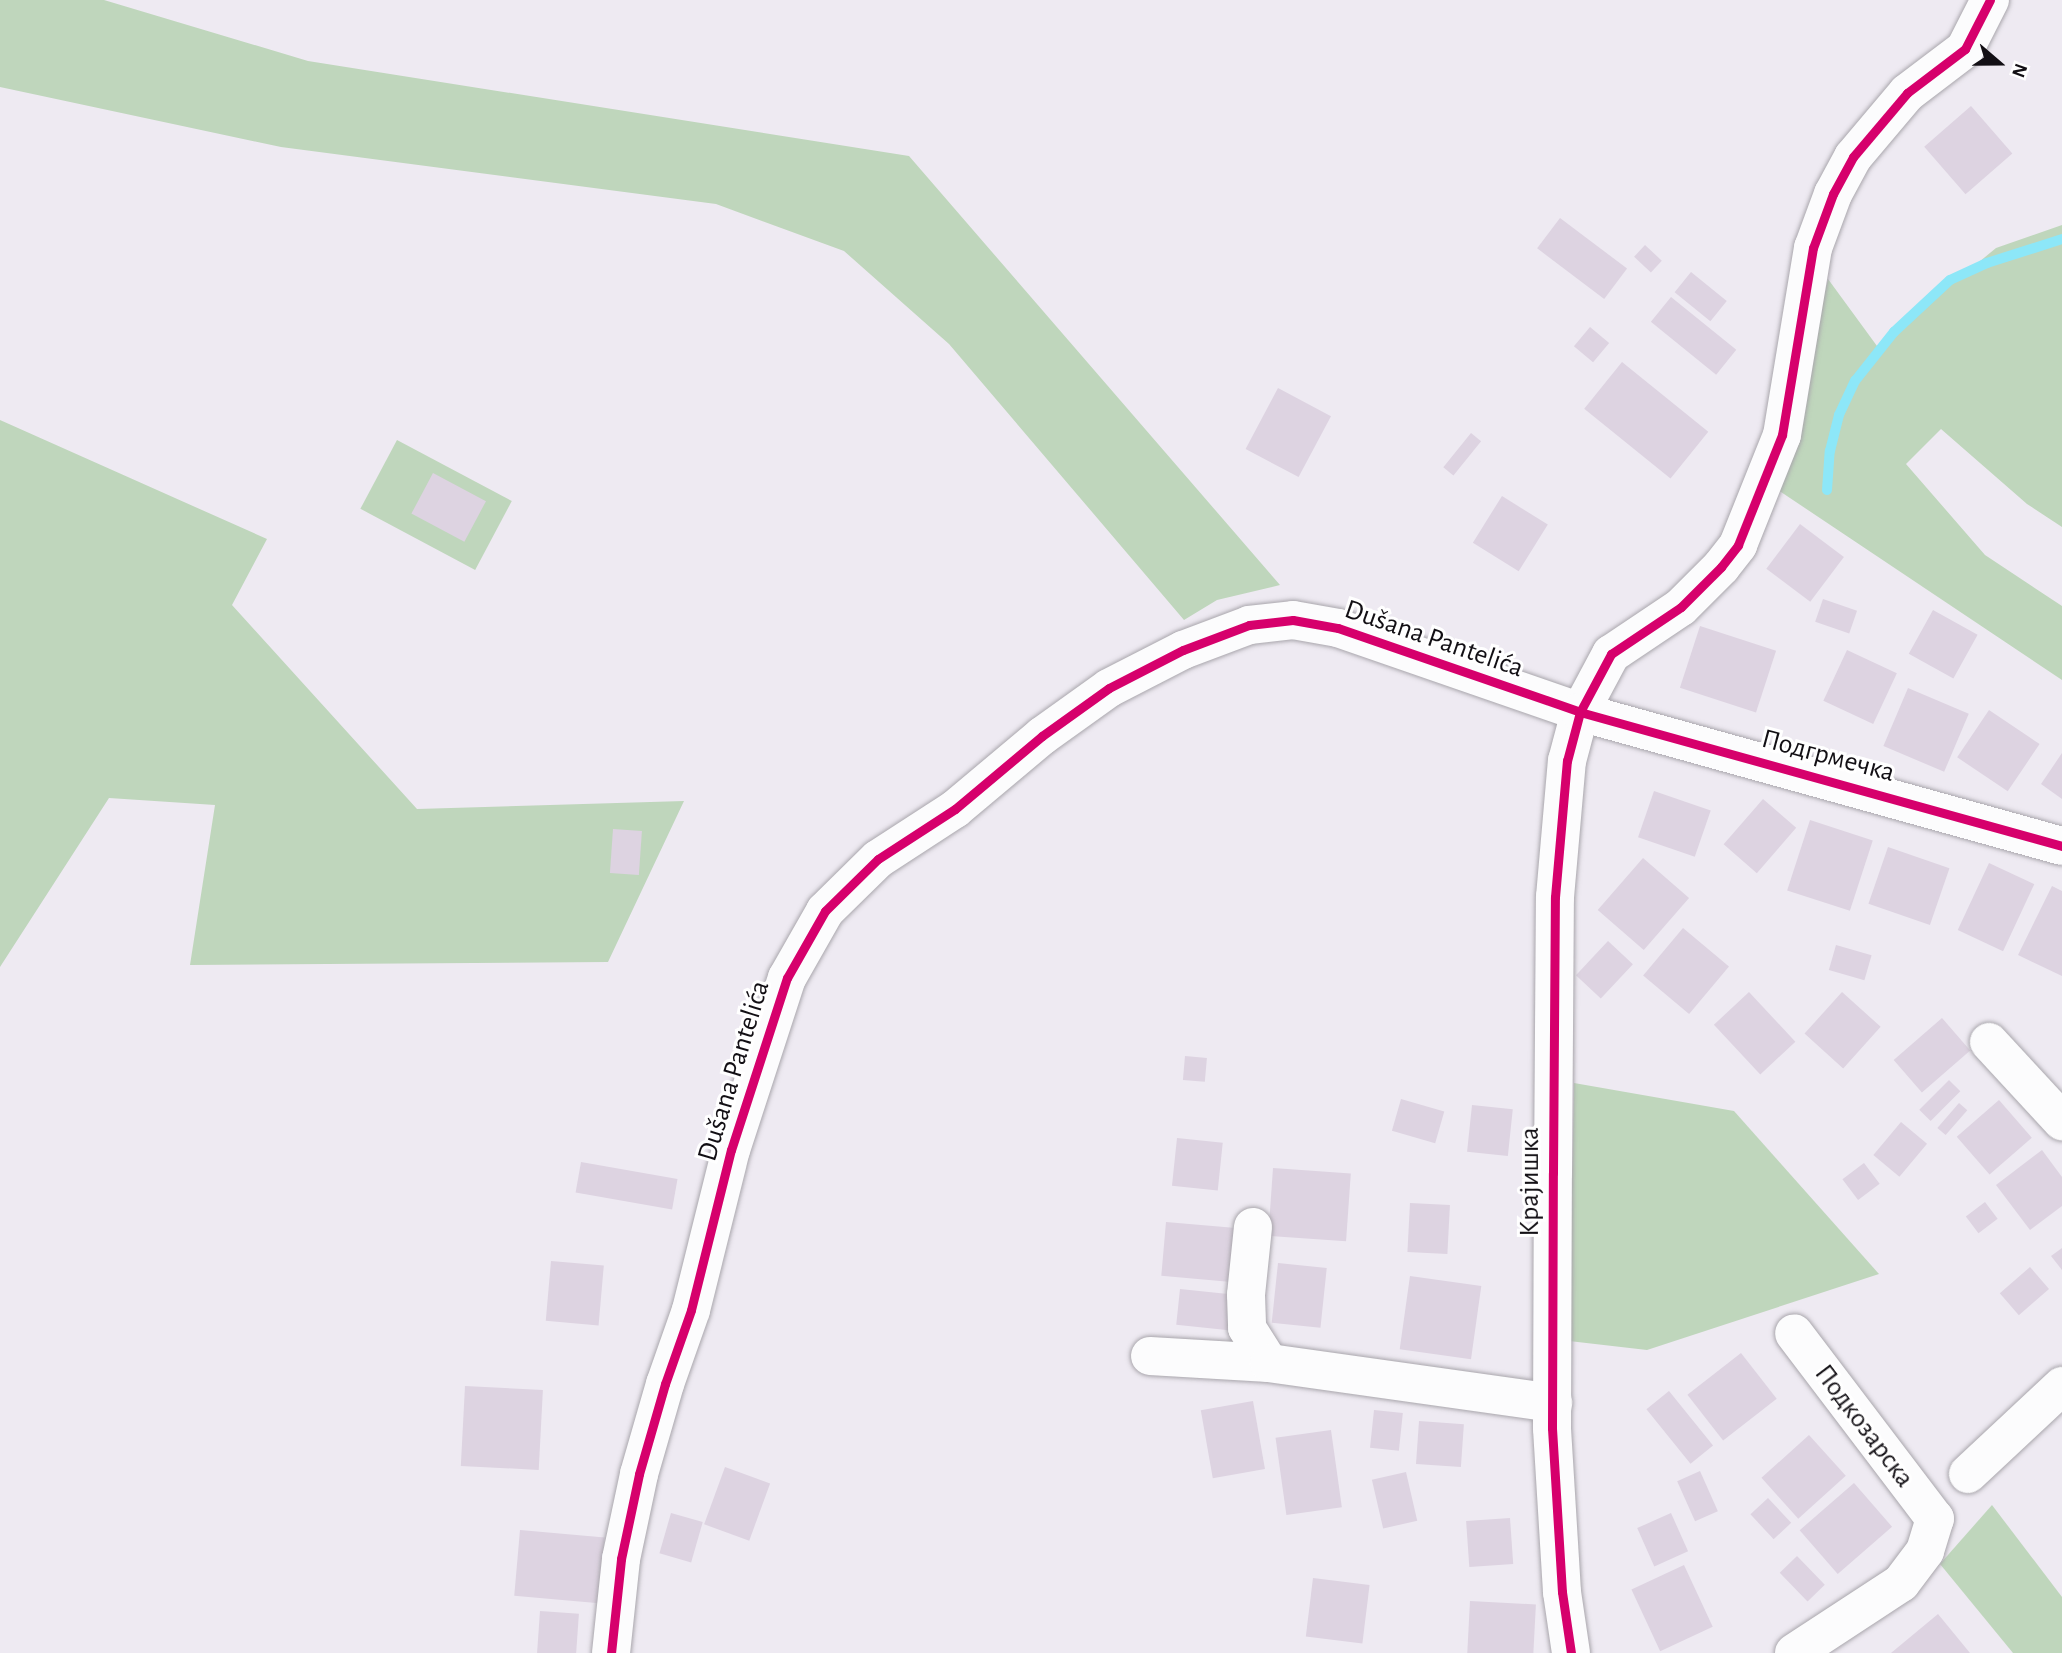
<!DOCTYPE html>
<meta charset="utf-8">
<style>
body{margin:0}
#map{position:relative;width:2062px;height:1653px;overflow:hidden;background:#eeeaf2;font-family:"Alegreya Sans",sans-serif}
div>[style]{position:absolute}
[style*='--x']{left:calc(var(--x)*1px);top:calc(var(--y)*1px);width:calc(var(--w)*1px);rotate:calc(var(--a)*1deg)}
.green>*{inset:0;background:#bfd6bc;transform-origin:0 0}
.stream>*{height:10px;margin:-5px;padding:0 5px;transform-origin:5px;border-radius:5px;background:#8de7f8}
.building>*{inset:0;background:#ddd3e1;transform-origin:0 0}
.roads{filter:drop-shadow(0 0 2px #a9a6ac) drop-shadow(0 0 2px #a9a6ac)}
.street>*{height:38px;margin:-19px;padding:0 19px;transform-origin:19px;border-radius:19px;background:#fcfcfd}
.cycleway>*{height:9px;margin:-4.5px;padding:0 4.5px;transform-origin:4.5px;border-radius:4.5px;background:#d6006c}
span{translate:-50% -50%;white-space:nowrap;text-align:center;line-height:1.15;-webkit-text-stroke:6px #fff;paint-order:stroke}
.street-label{font-size:28px;color:#120f14}
.north{position:absolute;left:1964px;top:28px;width:70px;height:70px;-webkit-text-stroke:5px #fff;paint-order:stroke;rotate:110deg;font-size:19px;font-weight:700;line-height:28px;text-align:center;color:#120f14}
.north::after{content:'';display:block;margin:auto;width:24px;height:32px;background:#120f14;clip-path:polygon(50% 0,100% 100%,50% 72%,0 100%)}
</style>
<div id="map">
<div class="green">
<div style="clip-path:polygon(0 0,104px 0,308px 61px,909px 156px,1280px 585px,1217px 600px,1184px 620px,949px 344px,844px 251px,716px 204px,281px 147px,0 87px)"></div>
<div style="clip-path:polygon(2062px 225px,2062px 527px,2027px 504px,1941px 429px,1906px 464px,1985px 555px,2062px 606px,2062px 680px,1778px 490px,1828px 279px,1877px 346px,1996px 248px)"></div>
<div style="clip-path:polygon(0 420px,267px 539px,232px 605px,417px 809px,684px 801px,608px 962px,190px 965px,215px 805px,109px 798px,0 967px)"></div>
<div style="left:397px;top:440px;width:130px;height:78px;rotate:28deg"></div>
<div style="clip-path:polygon(1574px 1083px,1734px 1111px,1879px 1274px,1647px 1350px,1569px 1341px)"></div>
<div style="clip-path:polygon(1992px 1505px,2062px 1597px,2062px 1653px,2013px 1653px,1940px 1564px)"></div>
</div>
<div class="stream">
<div style="--x:1827;--y:490;--w:39;--a:-86"></div>
<div style="--x:1830;--y:451;--w:37;--a:-76"></div>
<div style="--x:1839;--y:415;--w:38;--a:-65"></div>
<div style="--x:1855;--y:381;--w:63;--a:-51.5"></div>
<div style="--x:1894;--y:332;--w:76;--a:-42.9"></div>
<div style="--x:1950;--y:280;--w:41;--a:-24.7"></div>
<div style="--x:1987;--y:263;--w:79;--a:-17.7"></div>
</div>
<div class="building">
<div style="left:1971px;top:106px;width:63px;height:62px;rotate:49deg"></div>
<div style="left:1560px;top:218px;width:84px;height:38px;rotate:37deg"></div>
<div style="left:1645px;top:245px;width:23px;height:16px;rotate:43deg"></div>
<div style="left:1691px;top:272px;width:46px;height:26px;rotate:39deg"></div>
<div style="left:1671px;top:297px;width:84px;height:32px;rotate:39deg"></div>
<div style="left:1590px;top:327px;width:25px;height:25px;rotate:40deg"></div>
<div style="left:1622px;top:362px;width:111px;height:60px;rotate:39deg"></div>
<div style="left:1278px;top:388px;width:60px;height:69px;rotate:28deg"></div>
<div style="left:1471px;top:433px;width:13px;height:44px;rotate:39deg"></div>
<div style="left:433px;top:473px;width:60px;height:46px;rotate:28deg"></div>
<div style="left:1502px;top:496px;width:54px;height:55px;rotate:32deg"></div>
<div style="left:1800px;top:524px;width:55px;height:56px;rotate:37deg"></div>
<div style="left:1823px;top:599px;width:36px;height:24px;rotate:19deg"></div>
<div style="left:1933px;top:610px;width:51px;height:50px;rotate:29deg"></div>
<div style="left:1700px;top:626px;width:80px;height:65px;rotate:18deg"></div>
<div style="left:1847px;top:650px;width:55px;height:56px;rotate:25deg"></div>
<div style="left:1908px;top:688px;width:66px;height:63px;rotate:23deg"></div>
<div style="left:1989px;top:710px;width:61px;height:57px;rotate:34deg"></div>
<div style="clip-path:polygon(2062px 753px,2062px 799px,2041px 784px)"></div>
<div style="left:1654px;top:791px;width:60px;height:49px;rotate:19deg"></div>
<div style="left:1763px;top:799px;width:44px;height:60px;rotate:41deg"></div>
<div style="left:1810px;top:820px;width:66px;height:74px;rotate:18deg"></div>
<div style="left:613px;top:829px;width:29px;height:44px;rotate:4deg"></div>
<div style="left:1888px;top:847px;width:65px;height:60px;rotate:19deg"></div>
<div style="left:1643px;top:858px;width:61px;height:69px;rotate:41deg"></div>
<div style="left:1989px;top:863px;width:50px;height:74px;rotate:25deg"></div>
<div style="clip-path:polygon(2052px 886px,2062px 891px,2062px 976px,2018px 955px)"></div>
<div style="left:1683px;top:928px;width:60px;height:62px;rotate:40deg"></div>
<div style="left:1608px;top:941px;width:34px;height:47px;rotate:43deg"></div>
<div style="left:1836px;top:945px;width:37px;height:26px;rotate:16deg"></div>
<div style="left:1749px;top:992px;width:68px;height:48px;rotate:47deg"></div>
<div style="left:1842px;top:992px;width:52px;height:56px;rotate:42deg"></div>
<div style="left:1942px;top:1018px;width:43px;height:64px;rotate:49deg"></div>
<div style="left:1185px;top:1056px;width:22px;height:24px;rotate:5deg"></div>
<div style="left:1949px;top:1080px;width:16px;height:42px;rotate:45deg"></div>
<div style="left:1401px;top:1099px;width:45px;height:33px;rotate:16deg"></div>
<div style="left:1999px;top:1100px;width:50px;height:56px;rotate:49deg"></div>
<div style="left:1959px;top:1103px;width:11px;height:33px;rotate:41deg"></div>
<div style="left:1472px;top:1105px;width:41px;height:47px;rotate:6deg"></div>
<div style="left:1901px;top:1122px;width:34px;height:43px;rotate:40deg"></div>
<div style="left:1177px;top:1138px;width:46px;height:48px;rotate:6deg"></div>
<div style="clip-path:polygon(2042px 1150px,2062px 1177px,2062px 1206px,2030px 1230px,1996px 1185px)"></div>
<div style="left:581px;top:1162px;width:98px;height:31px;rotate:10deg"></div>
<div style="left:1864px;top:1163px;width:26px;height:27px;rotate:53deg"></div>
<div style="left:1273px;top:1168px;width:78px;height:68px;rotate:4deg"></div>
<div style="left:1985px;top:1202px;width:21px;height:24px;rotate:53deg"></div>
<div style="left:1410px;top:1203px;width:40px;height:49px;rotate:3deg"></div>
<div style="left:1166px;top:1222px;width:73px;height:54px;rotate:5deg"></div>
<div style="clip-path:polygon(2062px 1248px,2062px 1270px,2051px 1256px)"></div>
<div style="left:551px;top:1261px;width:53px;height:60px;rotate:5deg"></div>
<div style="left:1278px;top:1263px;width:49px;height:60px;rotate:6deg"></div>
<div style="left:2030px;top:1267px;width:29px;height:40px;rotate:49deg"></div>
<div style="left:1410px;top:1276px;width:72px;height:74px;rotate:8deg"></div>
<div style="left:1180px;top:1289px;width:53px;height:36px;rotate:6deg"></div>
<div style="left:1741px;top:1353px;width:58px;height:68px;rotate:52deg"></div>
<div style="left:465px;top:1386px;width:78px;height:80px;rotate:3deg"></div>
<div style="left:1669px;top:1391px;width:70px;height:29px;rotate:51deg"></div>
<div style="left:1253px;top:1401px;width:69px;height:53px;rotate:80deg"></div>
<div style="left:1374px;top:1410px;width:29px;height:38px;rotate:6deg"></div>
<div style="left:1419px;top:1421px;width:45px;height:43px;rotate:4deg"></div>
<div style="left:1331px;top:1430px;width:78px;height:56px;rotate:82deg"></div>
<div style="left:1809px;top:1435px;width:55px;height:64px;rotate:48deg"></div>
<div style="left:725px;top:1467px;width:48px;height:61px;rotate:20deg"></div>
<div style="left:1700px;top:1471px;width:44px;height:25px;rotate:66deg"></div>
<div style="left:1406px;top:1472px;width:50px;height:35px;rotate:77deg"></div>
<div style="left:1854px;top:1483px;width:58px;height:72px;rotate:49deg"></div>
<div style="left:1768px;top:1498px;width:34px;height:24px;rotate:47deg"></div>
<div style="left:671px;top:1513px;width:33px;height:42px;rotate:16deg"></div>
<div style="left:1671px;top:1513px;width:42px;height:37px;rotate:66deg"></div>
<div style="left:1510px;top:1518px;width:46px;height:44px;rotate:86deg"></div>
<div style="left:520px;top:1530px;width:85px;height:66px;rotate:5deg"></div>
<div style="left:1797px;top:1556px;width:40px;height:24px;rotate:46deg"></div>
<div style="left:1684px;top:1565px;width:68px;height:58px;rotate:65deg"></div>
<div style="left:1313px;top:1578px;width:57px;height:59px;rotate:7deg"></div>
<div style="left:1470px;top:1601px;width:66px;height:52px;rotate:3deg"></div>
<div style="left:540px;top:1611px;width:39px;height:42px;rotate:4deg"></div>
<div style="clip-path:polygon(1938px 1614px,1970px 1653px,1891px 1653px)"></div>
</div>
<div class="roads">
<div class="street">
<div style="--x:1989;--y:1042;--w:108;--a:47.3"></div>
<div style="--x:1253;--y:1227;--w:68;--a:95.9"></div>
<div style="--x:1246;--y:1295;--w:33;--a:88"></div>
<div style="--x:1247;--y:1328;--w:41;--a:57.8"></div>
<div style="--x:1150;--y:1356;--w:119;--a:3.4"></div>
<div style="--x:1269;--y:1363;--w:287;--a:8"></div>
<div style="--x:1968;--y:1474;--w:129;--a:-43.1"></div>
<div style="--x:611;--y:1653;--w:95;--a:-83.9"></div>
<div style="--x:621;--y:1559;--w:87;--a:-78"></div>
<div style="--x:639;--y:1474;--w:94;--a:-73.9"></div>
<div style="--x:665;--y:1384;--w:78;--a:-70.6"></div>
<div style="--x:691;--y:1310;--w:165;--a:-76"></div>
<div style="--x:731;--y:1150;--w:181;--a:-72"></div>
<div style="--x:787;--y:978;--w:77;--a:-60.4"></div>
<div style="--x:825;--y:911;--w:74;--a:-44.5"></div>
<div style="--x:878;--y:859;--w:92;--a:-33"></div>
<div style="--x:955;--y:809;--w:114;--a:-40"></div>
<div style="--x:1042;--y:736;--w:82;--a:-35.6"></div>
<div style="--x:1109;--y:688;--w:83;--a:-27.2"></div>
<div style="--x:1183;--y:650;--w:71;--a:-20.7"></div>
<div style="--x:1249;--y:625;--w:44;--a:-6.5"></div>
<div style="--x:1293;--y:620;--w:46;--a:10.1"></div>
<div style="--x:1338;--y:628;--w:256;--a:19.1"></div>
<div style="--x:1580;--y:712;--w:66;--a:-61.9"></div>
<div style="--x:1611;--y:654;--w:84;--a:-33.9"></div>
<div style="--x:1681;--y:607;--w:57;--a:-45"></div>
<div style="--x:1721;--y:567;--w:28;--a:-52"></div>
<div style="--x:1738;--y:545;--w:118;--a:-68.2"></div>
<div style="--x:1782;--y:435;--w:190;--a:-80.6"></div>
<div style="--x:1813;--y:248;--w:58;--a:-69.7"></div>
<div style="--x:1833;--y:194;--w:42;--a:-61.6"></div>
<div style="--x:1853;--y:157;--w:84;--a:-49.8"></div>
<div style="--x:1907;--y:93;--w:73;--a:-37.2"></div>
<div style="--x:1965;--y:49;--w:55;--a:-63"></div>
<div style="--x:1571;--y:1653;--w:62;--a:-98.4"></div>
<div style="--x:1562;--y:1592;--w:164;--a:-93.5"></div>
<div style="--x:1552;--y:1428;--w:255;--a:-89.8"></div>
<div style="--x:1553;--y:1173;--w:276;--a:-89.6"></div>
<div style="--x:1555;--y:897;--w:137;--a:-85"></div>
<div style="--x:1567;--y:761;--w:51;--a:-75.1"></div>
<div style="--x:1580;--y:712;--w:500;--a:15.54"></div>
<div style="--x:1794;--y:1653;--w:128;--a:-33.2"></div>
<div style="--x:1901;--y:1583;--w:40;--a:-53"></div>
<div style="--x:1925;--y:1551;--w:34;--a:-73"></div>
<div style="--x:1935;--y:1519;--w:233;--a:-127.2"></div>
</div>
</div>
<div class="cycleway">
<div style="--x:611;--y:1653;--w:95;--a:-83.9"></div>
<div style="--x:621;--y:1559;--w:87;--a:-78"></div>
<div style="--x:639;--y:1474;--w:94;--a:-73.9"></div>
<div style="--x:665;--y:1384;--w:78;--a:-70.6"></div>
<div style="--x:691;--y:1310;--w:165;--a:-76"></div>
<div style="--x:731;--y:1150;--w:181;--a:-72"></div>
<div style="--x:787;--y:978;--w:77;--a:-60.4"></div>
<div style="--x:825;--y:911;--w:74;--a:-44.5"></div>
<div style="--x:878;--y:859;--w:92;--a:-33"></div>
<div style="--x:955;--y:809;--w:114;--a:-40"></div>
<div style="--x:1042;--y:736;--w:82;--a:-35.6"></div>
<div style="--x:1109;--y:688;--w:83;--a:-27.2"></div>
<div style="--x:1183;--y:650;--w:71;--a:-20.7"></div>
<div style="--x:1249;--y:625;--w:44;--a:-6.5"></div>
<div style="--x:1293;--y:620;--w:46;--a:10.1"></div>
<div style="--x:1338;--y:628;--w:256;--a:19.1"></div>
<div style="--x:1580;--y:712;--w:66;--a:-61.9"></div>
<div style="--x:1611;--y:654;--w:84;--a:-33.9"></div>
<div style="--x:1681;--y:607;--w:57;--a:-45"></div>
<div style="--x:1721;--y:567;--w:28;--a:-52"></div>
<div style="--x:1738;--y:545;--w:118;--a:-68.2"></div>
<div style="--x:1782;--y:435;--w:190;--a:-80.6"></div>
<div style="--x:1813;--y:248;--w:58;--a:-69.7"></div>
<div style="--x:1833;--y:194;--w:42;--a:-61.6"></div>
<div style="--x:1853;--y:157;--w:84;--a:-49.8"></div>
<div style="--x:1907;--y:93;--w:73;--a:-37.2"></div>
<div style="--x:1965;--y:49;--w:55;--a:-63"></div>
<div style="--x:1571;--y:1653;--w:62;--a:-98.4"></div>
<div style="--x:1562;--y:1592;--w:164;--a:-93.5"></div>
<div style="--x:1552;--y:1428;--w:255;--a:-89.8"></div>
<div style="--x:1553;--y:1173;--w:276;--a:-89.6"></div>
<div style="--x:1555;--y:897;--w:137;--a:-85"></div>
<div style="--x:1567;--y:761;--w:51;--a:-75.1"></div>
<div style="--x:1580;--y:712;--w:500;--a:15.54"></div>
</div>
<div class="street-label">
<span style="left:1434px;top:639px;rotate:19deg">Dušana Pantelića</span>
<span style="left:1828px;top:756px;rotate:15deg">Подгрмечка</span>
<span style="left:734px;top:1071px;rotate:-73deg">Dušana Pantelića</span>
<span style="left:1530px;top:1182px;rotate:-90deg">Крајишка</span>
<span style="left:1864px;top:1426px;rotate:53deg">Подкозарска</span>
</div>
<div class="north">N</div>
</div>
